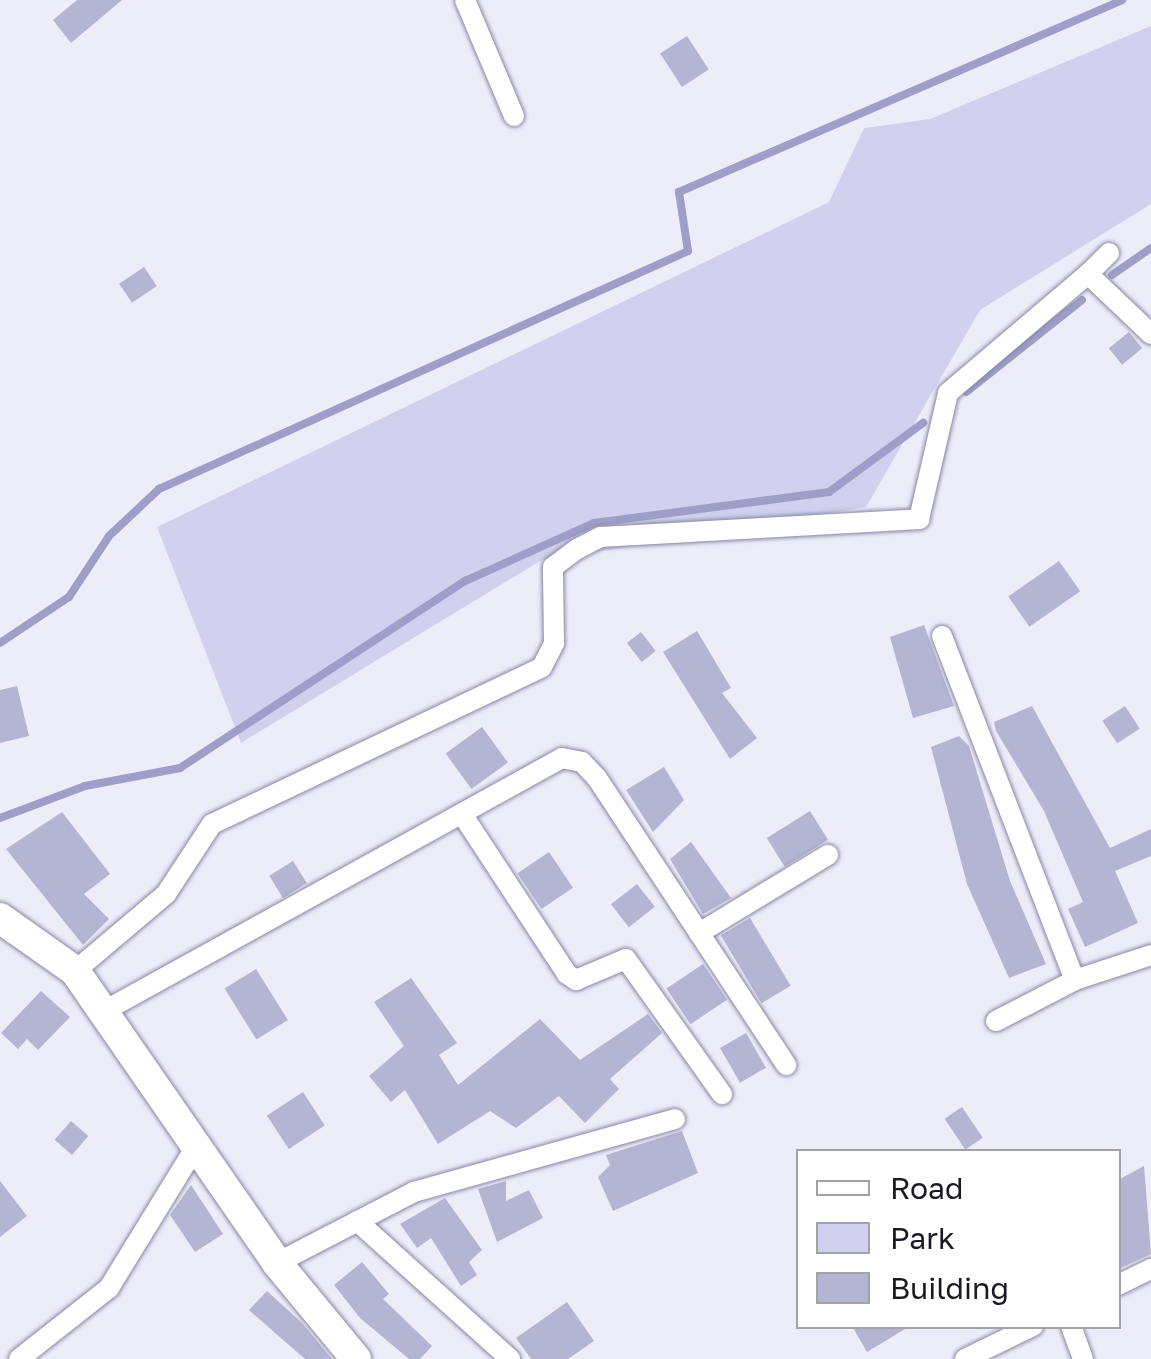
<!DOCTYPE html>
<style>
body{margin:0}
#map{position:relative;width:1151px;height:1359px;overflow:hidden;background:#ededfa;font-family:"Golos Text",sans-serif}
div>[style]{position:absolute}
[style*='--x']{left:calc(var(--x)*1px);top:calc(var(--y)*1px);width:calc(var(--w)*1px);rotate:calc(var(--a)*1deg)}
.green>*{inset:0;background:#d1d1ef}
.stream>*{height:8px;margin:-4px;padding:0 4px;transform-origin:4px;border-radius:4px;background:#9f9ec8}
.building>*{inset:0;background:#b4b4d3;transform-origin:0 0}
.roads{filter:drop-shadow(0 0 2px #8887a4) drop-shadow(0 0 2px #8887a4)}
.street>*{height:20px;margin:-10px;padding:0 10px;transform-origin:10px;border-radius:10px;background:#fff}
.secondary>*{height:30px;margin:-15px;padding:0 15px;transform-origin:15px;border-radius:15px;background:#fff}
span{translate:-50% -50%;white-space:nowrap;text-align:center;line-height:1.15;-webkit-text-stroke:8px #fff;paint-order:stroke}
.legend{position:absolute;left:796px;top:1149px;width:325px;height:180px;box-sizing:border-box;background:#fff;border:2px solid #a3a3a7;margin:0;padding:12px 18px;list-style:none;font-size:30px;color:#1a1924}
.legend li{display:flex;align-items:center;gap:20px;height:50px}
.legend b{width:50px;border:2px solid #a3a3a7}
</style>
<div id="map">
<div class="green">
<div style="clip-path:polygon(1151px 26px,1151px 204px,980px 310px,866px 507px,540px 561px,241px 743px,157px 527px,829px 202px,864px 128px,930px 119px)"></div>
</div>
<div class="stream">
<div style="--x:1112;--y:275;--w:47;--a:-34.7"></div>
<div style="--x:966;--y:392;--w:148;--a:-38.4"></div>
<div style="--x:0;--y:643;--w:83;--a:-33.7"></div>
<div style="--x:69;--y:597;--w:73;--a:-56.7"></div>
<div style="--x:109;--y:536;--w:69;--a:-43.2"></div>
<div style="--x:159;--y:489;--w:580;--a:-24.22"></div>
<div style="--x:688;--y:251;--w:60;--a:-98.7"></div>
<div style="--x:679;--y:192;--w:483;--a:-23.4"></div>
<div style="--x:0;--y:818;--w:91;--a:-20.6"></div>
<div style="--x:85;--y:786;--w:97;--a:-10.7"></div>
<div style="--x:180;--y:768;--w:341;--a:-33.3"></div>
<div style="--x:465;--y:581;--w:141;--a:-24.2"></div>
<div style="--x:594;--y:523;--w:237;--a:-7.5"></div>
<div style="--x:829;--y:492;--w:117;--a:-36.3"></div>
</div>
<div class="building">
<div style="clip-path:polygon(77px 0,122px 0,71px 43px,53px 20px)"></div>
<div style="left:687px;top:36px;width:40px;height:32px;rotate:57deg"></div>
<div style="left:144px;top:267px;width:23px;height:30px;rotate:56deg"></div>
<div style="left:1129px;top:332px;width:21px;height:26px;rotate:51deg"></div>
<div style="left:1059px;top:561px;width:37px;height:62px;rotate:55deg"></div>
<div style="clip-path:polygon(924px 625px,954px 706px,913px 718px,890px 637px)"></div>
<div style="clip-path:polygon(697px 631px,731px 688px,722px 693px,757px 738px,730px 759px,663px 652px)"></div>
<div style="left:641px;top:632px;width:24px;height:18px;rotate:52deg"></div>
<div style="clip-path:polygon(17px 686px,29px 736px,0 743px,0 690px)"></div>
<div style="clip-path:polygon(1032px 706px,1110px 848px,1151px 829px,1151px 856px,1115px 871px,1138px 923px,1085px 947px,1068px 909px,1083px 902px,1044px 811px,996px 731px,994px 722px)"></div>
<div style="left:1125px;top:706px;width:27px;height:27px;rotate:57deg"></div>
<div style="left:482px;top:727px;width:44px;height:45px;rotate:54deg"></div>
<div style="clip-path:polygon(959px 736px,969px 746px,1010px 881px,1046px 964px,1009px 978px,967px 884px,931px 747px)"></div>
<div style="clip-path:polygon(664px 767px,684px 800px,653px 832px,626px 790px)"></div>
<div style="left:810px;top:811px;width:34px;height:51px;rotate:58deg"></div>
<div style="clip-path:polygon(62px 812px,110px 874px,84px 894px,109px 919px,83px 945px,6px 849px)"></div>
<div style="clip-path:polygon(691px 842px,731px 898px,703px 914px,670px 859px)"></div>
<div style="left:549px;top:852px;width:43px;height:38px;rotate:56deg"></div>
<div style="left:293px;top:861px;width:26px;height:28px;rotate:58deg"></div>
<div style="left:637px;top:884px;width:29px;height:33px;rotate:52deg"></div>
<div style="left:750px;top:918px;width:79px;height:34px;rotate:59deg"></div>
<div style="left:703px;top:964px;width:43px;height:44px;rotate:56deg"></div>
<div style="left:256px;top:969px;width:60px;height:37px;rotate:58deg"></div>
<div style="clip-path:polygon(411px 978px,457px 1043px,439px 1055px,458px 1085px,540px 1019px,580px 1060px,648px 1014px,662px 1033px,610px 1079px,619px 1089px,585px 1123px,559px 1096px,516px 1128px,490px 1111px,438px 1144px,405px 1090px,391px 1102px,369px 1076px,404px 1046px,374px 1002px)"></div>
<div style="clip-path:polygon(41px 991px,70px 1017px,38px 1050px,27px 1039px,18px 1049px,1px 1033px)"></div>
<div style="left:746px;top:1033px;width:40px;height:30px;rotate:60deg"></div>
<div style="left:303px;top:1092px;width:40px;height:43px;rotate:57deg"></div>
<div style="left:962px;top:1107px;width:37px;height:21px;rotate:56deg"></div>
<div style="left:71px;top:1121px;width:23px;height:25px;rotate:41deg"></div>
<div style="clip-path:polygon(682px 1131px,698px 1173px,613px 1211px,598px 1177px,610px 1165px,606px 1155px)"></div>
<div style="clip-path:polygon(1144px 1166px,1151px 1254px,1118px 1269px,1118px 1180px)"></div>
<div style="clip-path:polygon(0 1181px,27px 1216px,0 1237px)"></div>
<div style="clip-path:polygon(506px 1181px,506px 1201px,529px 1190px,543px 1218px,497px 1242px,478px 1189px)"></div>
<div style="clip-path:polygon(191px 1185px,223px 1234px,195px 1252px,170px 1215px)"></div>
<div style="clip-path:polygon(445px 1198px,482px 1250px,469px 1262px,477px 1275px,461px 1286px,431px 1238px,417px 1248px,400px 1224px)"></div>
<div style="clip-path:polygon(362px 1262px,389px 1294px,383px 1299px,432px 1346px,420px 1359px,409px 1359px,360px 1318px,334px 1285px)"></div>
<div style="clip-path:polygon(267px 1291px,302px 1323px,332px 1359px,305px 1359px,249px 1310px)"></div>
<div style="clip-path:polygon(567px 1302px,594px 1341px,568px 1359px,531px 1359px,516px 1338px)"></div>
<div style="clip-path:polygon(852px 1326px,910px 1326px,867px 1352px)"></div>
</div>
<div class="roads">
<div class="street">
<div style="--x:465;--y:0;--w:126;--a:67.1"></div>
<div style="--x:1109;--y:253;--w:30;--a:135"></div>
<div style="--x:1088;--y:274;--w:87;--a:43.6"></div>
<div style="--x:942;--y:636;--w:369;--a:68.9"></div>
<div style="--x:462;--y:814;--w:191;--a:56.7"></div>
<div style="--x:567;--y:974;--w:11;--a:34"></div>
<div style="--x:576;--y:980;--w:54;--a:-22.8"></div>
<div style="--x:626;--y:959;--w:166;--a:54.6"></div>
<div style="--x:699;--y:933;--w:151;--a:-31.2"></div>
<div style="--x:75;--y:971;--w:119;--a:-40.2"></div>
<div style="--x:166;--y:894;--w:84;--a:-56.7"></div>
<div style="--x:212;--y:824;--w:365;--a:-25.4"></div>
<div style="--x:542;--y:667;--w:27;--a:-63"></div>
<div style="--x:554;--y:643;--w:76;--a:-90.8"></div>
<div style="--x:553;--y:567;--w:30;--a:-37"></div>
<div style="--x:577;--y:549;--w:27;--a:-27"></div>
<div style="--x:601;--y:537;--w:319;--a:-3.2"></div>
<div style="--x:919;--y:519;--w:129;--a:-77"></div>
<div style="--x:948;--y:393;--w:184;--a:-40.4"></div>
<div style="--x:106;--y:1010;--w:521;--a:-28.93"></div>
<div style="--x:562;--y:758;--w:20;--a:11"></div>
<div style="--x:582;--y:762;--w:22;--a:47"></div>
<div style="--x:597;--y:778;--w:344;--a:56.6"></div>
<div style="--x:996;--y:1021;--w:89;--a:-27.4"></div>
<div style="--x:1075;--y:980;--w:80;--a:-18.2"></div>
<div style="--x:357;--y:1221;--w:206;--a:42"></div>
<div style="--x:277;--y:1263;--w:154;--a:-27.4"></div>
<div style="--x:414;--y:1192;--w:271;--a:-15.6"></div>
<div style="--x:1118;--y:1285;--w:37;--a:-26"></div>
<div style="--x:1071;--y:1326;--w:35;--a:70"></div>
<div style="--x:19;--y:1359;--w:115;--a:-38.3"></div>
<div style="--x:109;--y:1288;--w:164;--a:-58.4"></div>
<div style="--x:965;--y:1359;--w:76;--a:-25.9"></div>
</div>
<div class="secondary">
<div style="--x:0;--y:918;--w:92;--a:35.2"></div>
<div style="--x:75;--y:971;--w:355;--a:55.3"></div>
<div style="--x:277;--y:1263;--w:124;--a:50.5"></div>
</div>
</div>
<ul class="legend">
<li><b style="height:12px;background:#fff"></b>Road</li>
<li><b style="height:28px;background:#d1d1ef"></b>Park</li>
<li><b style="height:28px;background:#b4b4d3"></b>Building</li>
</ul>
</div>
